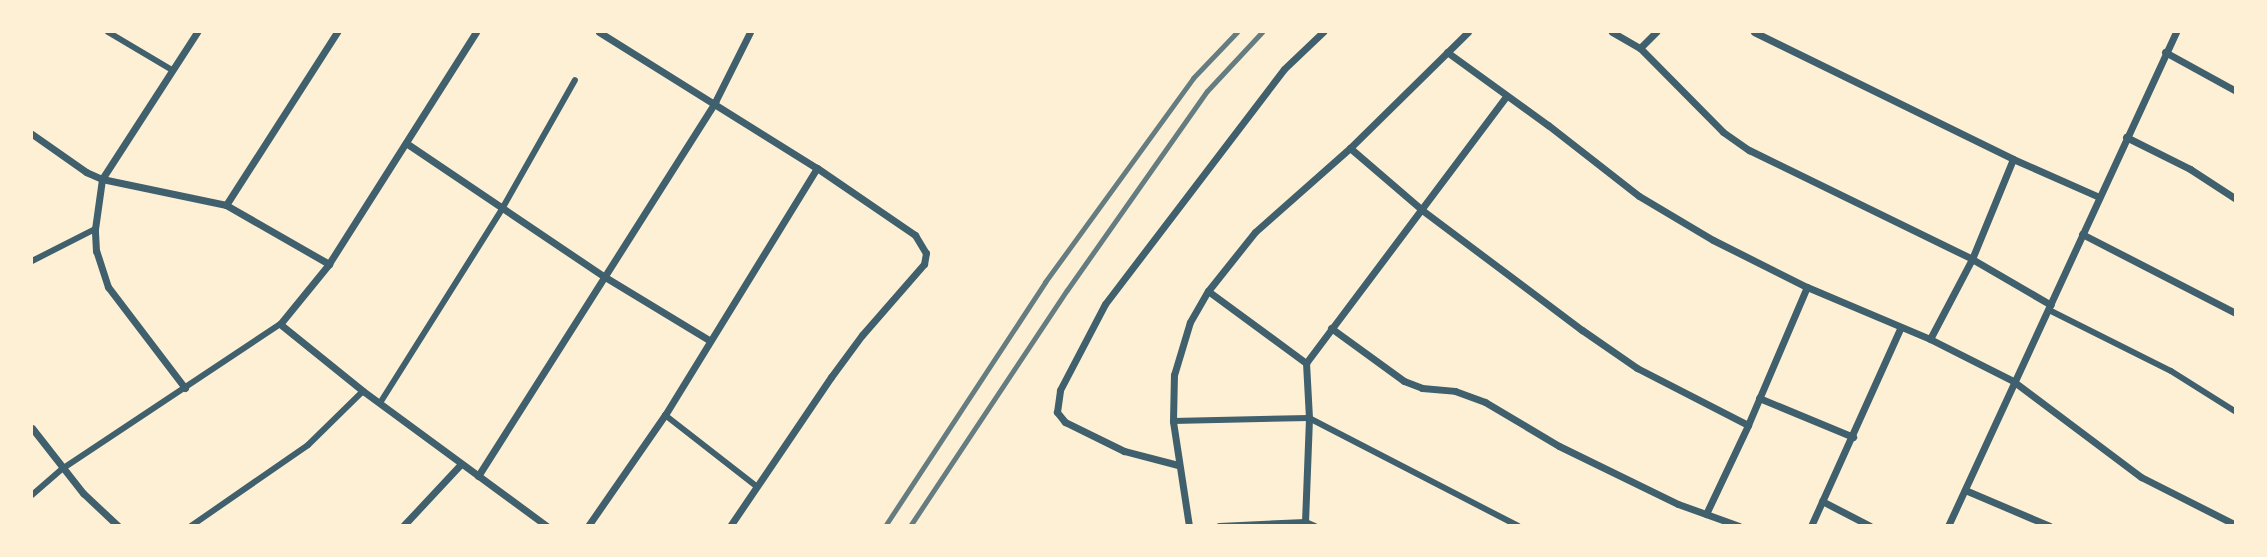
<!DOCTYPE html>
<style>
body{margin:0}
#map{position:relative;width:2267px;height:557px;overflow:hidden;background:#fdf0d5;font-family:"Libre Baskerville",serif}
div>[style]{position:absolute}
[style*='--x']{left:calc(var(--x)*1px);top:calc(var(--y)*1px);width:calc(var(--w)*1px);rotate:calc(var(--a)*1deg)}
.pedestrian>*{height:6px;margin:-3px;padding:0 3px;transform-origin:3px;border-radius:3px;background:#3f606c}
.minor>*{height:7px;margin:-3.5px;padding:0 3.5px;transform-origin:3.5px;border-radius:3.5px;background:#3f606c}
.rail>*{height:5px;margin:-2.5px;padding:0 2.5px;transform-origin:2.5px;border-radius:2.5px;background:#657d81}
span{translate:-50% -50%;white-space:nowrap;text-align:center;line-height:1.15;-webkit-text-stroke:7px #fdf0d5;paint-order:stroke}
.frame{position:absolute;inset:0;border:33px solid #fdf0d5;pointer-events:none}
</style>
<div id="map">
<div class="pedestrian">
<div style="--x:108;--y:32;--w:74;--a:30.7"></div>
<div style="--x:32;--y:261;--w:71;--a:-26.9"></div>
<div style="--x:2049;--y:310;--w:136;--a:26.6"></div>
<div style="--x:2171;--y:371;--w:77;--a:32.2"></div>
<div style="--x:380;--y:403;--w:229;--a:-57.8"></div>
<div style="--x:502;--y:209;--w:148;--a:-60.5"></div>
<div style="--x:665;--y:415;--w:114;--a:37.9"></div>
<div style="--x:1173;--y:421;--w:136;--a:-1.3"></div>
<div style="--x:1309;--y:418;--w:235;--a:27.3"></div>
<div style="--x:32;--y:495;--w:40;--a:-41"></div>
<div style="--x:62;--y:469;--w:262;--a:-33.6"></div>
<div style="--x:191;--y:526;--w:142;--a:-34.7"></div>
<div style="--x:308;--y:445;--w:77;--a:-44.5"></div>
</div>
<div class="minor">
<div style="--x:476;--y:32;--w:275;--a:122.4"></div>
<div style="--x:329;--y:264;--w:77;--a:129.2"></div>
<div style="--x:280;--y:324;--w:107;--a:38.9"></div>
<div style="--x:363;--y:391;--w:228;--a:36.3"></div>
<div style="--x:599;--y:32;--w:257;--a:32"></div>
<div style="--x:817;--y:168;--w:119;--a:34.4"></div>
<div style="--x:915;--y:235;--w:21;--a:59"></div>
<div style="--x:926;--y:253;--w:11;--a:100"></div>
<div style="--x:924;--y:264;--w:94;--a:131.1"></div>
<div style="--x:862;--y:335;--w:52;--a:126.4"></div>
<div style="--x:831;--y:377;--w:180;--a:124.1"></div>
<div style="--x:1612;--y:32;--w:32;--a:30"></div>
<div style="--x:1640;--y:48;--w:118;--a:45.3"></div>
<div style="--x:1723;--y:132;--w:32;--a:35"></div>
<div style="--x:1749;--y:150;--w:248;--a:26"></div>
<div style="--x:1972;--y:259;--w:91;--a:30.2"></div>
<div style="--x:1754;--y:32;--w:288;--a:26.1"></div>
<div style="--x:2013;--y:159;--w:92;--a:23.8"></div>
<div style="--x:1640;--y:48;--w:23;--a:-45"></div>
<div style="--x:1447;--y:52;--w:125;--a:35.9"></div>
<div style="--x:1548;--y:125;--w:115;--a:38"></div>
<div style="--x:1639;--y:196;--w:86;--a:30.7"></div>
<div style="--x:1713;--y:240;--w:105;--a:26.6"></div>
<div style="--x:1807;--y:287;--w:134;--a:22.9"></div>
<div style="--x:1930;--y:339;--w:93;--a:26.8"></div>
<div style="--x:2013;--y:381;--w:160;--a:36.9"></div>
<div style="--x:2141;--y:477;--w:106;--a:26.8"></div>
<div style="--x:2165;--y:52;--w:81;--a:28.8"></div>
<div style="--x:32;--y:134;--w:66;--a:35.1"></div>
<div style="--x:86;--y:172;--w:17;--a:24"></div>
<div style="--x:102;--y:179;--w:127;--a:11.8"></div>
<div style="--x:226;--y:205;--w:119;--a:29.8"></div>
<div style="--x:2126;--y:137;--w:72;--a:26.6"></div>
<div style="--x:2190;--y:169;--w:55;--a:33.1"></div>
<div style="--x:406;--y:143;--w:240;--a:34"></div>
<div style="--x:605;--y:277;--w:122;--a:31.2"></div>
<div style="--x:1350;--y:148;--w:95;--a:40.7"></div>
<div style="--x:1422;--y:210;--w:200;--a:36.9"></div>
<div style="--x:1582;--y:330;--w:67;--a:34.6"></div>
<div style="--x:1637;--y:368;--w:125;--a:27.2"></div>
<div style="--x:226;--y:205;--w:206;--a:-57.3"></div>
<div style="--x:2082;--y:234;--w:173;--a:27.2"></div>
<div style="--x:1208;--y:291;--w:122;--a:36.3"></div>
<div style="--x:1331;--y:328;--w:90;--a:36"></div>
<div style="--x:1404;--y:381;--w:19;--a:21"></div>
<div style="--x:1422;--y:388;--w:33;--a:5"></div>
<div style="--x:1455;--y:391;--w:32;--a:20"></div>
<div style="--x:1485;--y:402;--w:86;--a:30.7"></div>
<div style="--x:1559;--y:446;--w:132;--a:26"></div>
<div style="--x:1678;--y:504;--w:65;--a:19.8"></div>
<div style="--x:1930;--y:339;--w:90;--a:-62.3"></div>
<div style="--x:1972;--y:259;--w:108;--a:-67.7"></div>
<div style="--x:185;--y:388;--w:127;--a:-127.3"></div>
<div style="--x:108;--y:287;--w:38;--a:-108"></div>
<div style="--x:96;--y:251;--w:22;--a:-93"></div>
<div style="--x:95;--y:229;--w:50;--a:-82"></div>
<div style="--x:102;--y:179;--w:175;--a:-57.1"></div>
<div style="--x:1759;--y:398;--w:102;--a:22.5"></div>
<div style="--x:32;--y:428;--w:83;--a:51.9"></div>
<div style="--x:83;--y:493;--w:48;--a:43.3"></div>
<div style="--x:1178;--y:465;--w:56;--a:-165.5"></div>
<div style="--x:1124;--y:451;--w:66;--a:-153.8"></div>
<div style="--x:1065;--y:422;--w:13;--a:-129"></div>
<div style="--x:1057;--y:412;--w:22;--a:-82"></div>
<div style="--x:1060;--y:390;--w:97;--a:-62.4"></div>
<div style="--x:1105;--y:304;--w:295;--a:-52.7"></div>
<div style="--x:1284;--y:69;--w:54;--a:-43.5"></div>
<div style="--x:478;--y:476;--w:443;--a:-57.6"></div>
<div style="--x:715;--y:102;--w:78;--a:-63.4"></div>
<div style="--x:1965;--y:490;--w:92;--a:23"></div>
<div style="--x:1822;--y:501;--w:54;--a:27.5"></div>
<div style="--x:1706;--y:514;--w:98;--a:-64.7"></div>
<div style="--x:1748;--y:425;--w:150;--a:-66.9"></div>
<div style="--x:1305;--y:522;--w:104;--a:-87.8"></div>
<div style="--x:1309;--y:418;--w:55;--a:-93.1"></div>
<div style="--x:1306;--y:363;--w:333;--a:-53.1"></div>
<div style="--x:403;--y:526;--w:85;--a:-46.9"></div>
<div style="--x:588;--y:526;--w:135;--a:-55.3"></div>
<div style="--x:665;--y:415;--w:290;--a:-58.4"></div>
<div style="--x:1189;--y:526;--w:106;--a:-98.7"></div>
<div style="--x:1173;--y:421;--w:46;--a:-88.8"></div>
<div style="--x:1174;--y:375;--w:55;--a:-73.2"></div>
<div style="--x:1190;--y:322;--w:36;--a:-60"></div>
<div style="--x:1208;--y:291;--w:75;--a:-51.5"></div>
<div style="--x:1255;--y:232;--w:127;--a:-41.5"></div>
<div style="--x:1350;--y:148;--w:165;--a:-44.5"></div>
<div style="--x:1219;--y:526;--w:86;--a:-2.7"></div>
<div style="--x:1305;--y:522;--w:10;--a:24"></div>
<div style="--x:1811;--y:526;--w:218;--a:-65.7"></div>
<div style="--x:1948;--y:526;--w:544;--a:-65.22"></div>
</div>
<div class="rail">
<div style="--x:885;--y:526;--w:292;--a:-56.7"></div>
<div style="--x:1045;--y:282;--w:252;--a:-54"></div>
<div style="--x:1193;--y:78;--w:64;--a:-46.3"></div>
<div style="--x:910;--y:526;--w:283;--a:-56.4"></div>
<div style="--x:1067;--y:290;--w:243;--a:-54.9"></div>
<div style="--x:1207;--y:91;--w:81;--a:-47"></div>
</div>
<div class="frame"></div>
</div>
